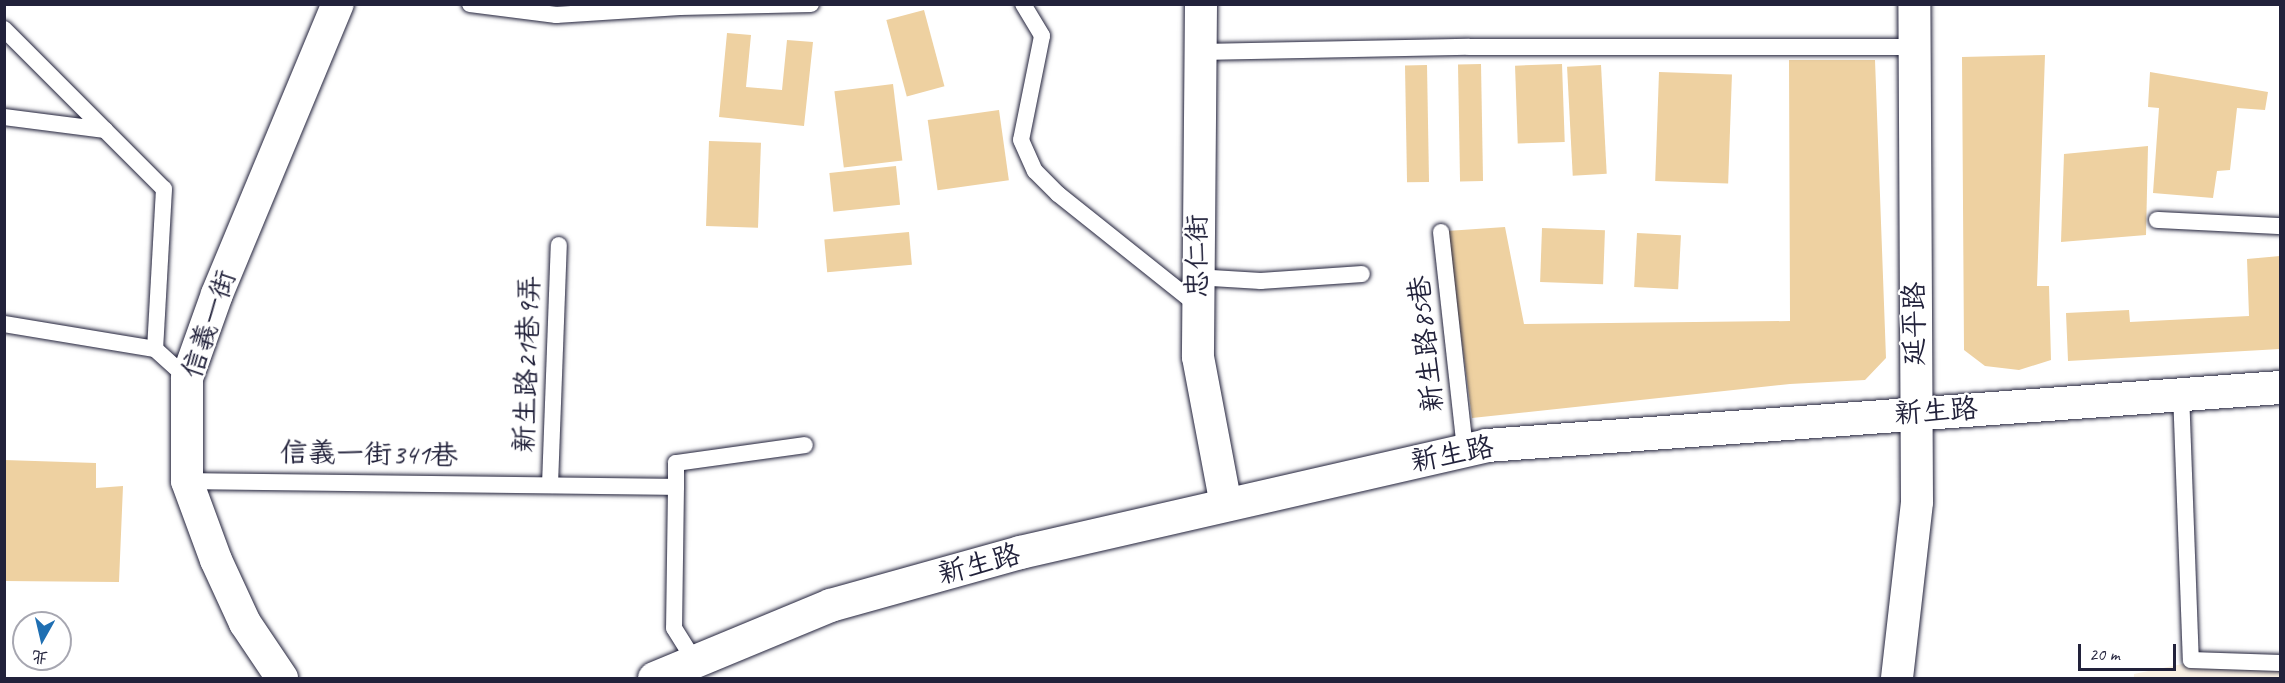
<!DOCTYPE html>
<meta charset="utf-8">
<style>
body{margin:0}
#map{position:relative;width:2285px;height:683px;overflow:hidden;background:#fff;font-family:Caveat,"LXGW WenKai TC",sans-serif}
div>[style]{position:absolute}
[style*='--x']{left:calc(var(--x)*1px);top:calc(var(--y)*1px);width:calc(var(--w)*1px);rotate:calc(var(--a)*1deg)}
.built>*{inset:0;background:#faf1e3}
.building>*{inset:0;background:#eed1a1;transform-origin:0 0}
.roads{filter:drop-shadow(0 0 2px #22223b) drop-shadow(0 0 2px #22223b)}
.service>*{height:16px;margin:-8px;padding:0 8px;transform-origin:8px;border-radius:8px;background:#fff}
.minor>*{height:32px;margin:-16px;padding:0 16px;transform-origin:16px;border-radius:16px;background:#fff}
.secondary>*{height:33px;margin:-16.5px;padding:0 16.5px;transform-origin:16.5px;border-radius:16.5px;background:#fff}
span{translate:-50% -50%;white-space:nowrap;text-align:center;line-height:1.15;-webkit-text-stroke:4.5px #fff;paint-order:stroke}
.street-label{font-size:28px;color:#22223b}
.frame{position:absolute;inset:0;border:6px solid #22223b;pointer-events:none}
.north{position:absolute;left:12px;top:611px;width:60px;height:60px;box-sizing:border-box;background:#fff;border:2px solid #a7a7b1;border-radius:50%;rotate:188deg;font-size:16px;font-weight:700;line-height:24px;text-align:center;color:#22223b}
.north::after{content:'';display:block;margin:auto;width:21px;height:27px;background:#1f6fb2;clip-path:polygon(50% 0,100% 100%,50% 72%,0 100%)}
.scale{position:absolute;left:2078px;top:644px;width:98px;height:27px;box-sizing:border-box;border:3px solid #22223b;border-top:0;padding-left:8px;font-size:18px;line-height:21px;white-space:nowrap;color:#22223b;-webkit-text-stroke:4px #fff;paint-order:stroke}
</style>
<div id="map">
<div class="built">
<div style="clip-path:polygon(2187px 663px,2280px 667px,2280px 678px,2134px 678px,2134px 674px)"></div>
</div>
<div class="building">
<div style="left:924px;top:10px;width:79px;height:39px;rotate:75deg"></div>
<div style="clip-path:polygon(727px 33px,751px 35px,746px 87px,782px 90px,787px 40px,813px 42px,804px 126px,719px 117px)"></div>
<div style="clip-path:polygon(2045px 55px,2037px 286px,2049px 286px,2051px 360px,2019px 370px,1985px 366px,1964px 350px,1962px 57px)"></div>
<div style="clip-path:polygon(1789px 60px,1875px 60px,1886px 358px,1865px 380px,1790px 384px,1472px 418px,1447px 231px,1505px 227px,1524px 324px,1790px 321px)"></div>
<div style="left:1481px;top:64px;width:117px;height:23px;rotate:89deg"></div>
<div style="left:1562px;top:64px;width:78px;height:47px;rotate:88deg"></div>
<div style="left:1427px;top:65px;width:117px;height:22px;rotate:89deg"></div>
<div style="left:1601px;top:65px;width:109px;height:34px;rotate:87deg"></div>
<div style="left:1659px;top:72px;width:73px;height:109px;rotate:2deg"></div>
<div style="clip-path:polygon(2150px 72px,2268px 92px,2265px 110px,2237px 108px,2230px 170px,2217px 171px,2213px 198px,2153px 193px,2159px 108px,2148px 107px)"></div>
<div style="left:893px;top:84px;width:77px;height:59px;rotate:83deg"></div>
<div style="left:999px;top:110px;width:71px;height:72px;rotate:82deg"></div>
<div style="left:709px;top:141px;width:52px;height:85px;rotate:2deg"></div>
<div style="clip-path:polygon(2148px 146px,2146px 235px,2061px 242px,2064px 154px)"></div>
<div style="left:896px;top:166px;width:39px;height:67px;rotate:84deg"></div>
<div style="left:1542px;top:228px;width:63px;height:54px;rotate:2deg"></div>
<div style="left:909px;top:232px;width:33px;height:85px;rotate:85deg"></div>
<div style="left:1637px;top:233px;width:44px;height:54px;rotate:3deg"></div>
<div style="clip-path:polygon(2280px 256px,2280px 349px,2068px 361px,2066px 313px,2129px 310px,2130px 322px,2249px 316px,2247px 259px)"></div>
<div style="clip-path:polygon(4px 460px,96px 463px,96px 488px,123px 486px,119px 582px,4px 581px)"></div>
</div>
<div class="roads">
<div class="service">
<div style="--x:470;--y:4;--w:87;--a:7.3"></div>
<div style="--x:556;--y:15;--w:124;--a:-3.7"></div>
<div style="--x:680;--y:7;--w:131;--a:-1.3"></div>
<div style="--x:1023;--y:4;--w:37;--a:59"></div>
<div style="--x:1042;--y:36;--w:106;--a:101.4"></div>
<div style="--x:1021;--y:140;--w:34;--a:66"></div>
<div style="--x:1035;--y:171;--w:33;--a:45"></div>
<div style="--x:1058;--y:194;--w:176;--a:38.6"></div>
<div style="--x:4;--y:29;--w:226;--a:45"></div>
<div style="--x:164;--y:189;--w:160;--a:93.2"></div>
<div style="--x:1200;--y:52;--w:269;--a:-1.1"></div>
<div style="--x:1469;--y:47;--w:446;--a:0"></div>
<div style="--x:4;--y:117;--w:102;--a:7.3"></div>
<div style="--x:2157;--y:220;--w:123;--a:2.8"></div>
<div style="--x:1441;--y:232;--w:218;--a:83.7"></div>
<div style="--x:1195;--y:277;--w:66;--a:3.5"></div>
<div style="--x:1261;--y:281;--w:101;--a:-4"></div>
<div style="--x:4;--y:324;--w:153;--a:9.4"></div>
<div style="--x:155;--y:349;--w:43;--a:42.2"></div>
<div style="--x:2181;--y:392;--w:268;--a:87.9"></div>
<div style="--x:2191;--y:660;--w:89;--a:1.9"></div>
<div style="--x:187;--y:481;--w:489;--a:0.7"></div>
<div style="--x:676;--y:487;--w:141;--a:90.8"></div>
<div style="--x:674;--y:628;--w:38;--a:58"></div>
<div style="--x:550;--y:485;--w:240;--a:-87.9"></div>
<div style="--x:676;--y:487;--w:24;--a:-90"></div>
<div style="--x:676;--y:463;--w:130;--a:-7.9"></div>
</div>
<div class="minor">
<div style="--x:1201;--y:4;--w:353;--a:90.5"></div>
<div style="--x:1198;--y:357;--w:151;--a:79.3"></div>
<div style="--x:282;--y:678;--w:66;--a:-123.9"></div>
<div style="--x:245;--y:623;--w:69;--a:-114.7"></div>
<div style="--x:216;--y:560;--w:84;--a:-110.2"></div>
<div style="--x:187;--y:481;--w:103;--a:-90"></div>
<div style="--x:187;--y:378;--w:89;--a:-70.3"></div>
<div style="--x:217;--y:294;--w:314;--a:-67.4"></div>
<div style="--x:1897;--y:678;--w:177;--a:-83.5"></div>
<div style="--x:1917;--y:502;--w:498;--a:-90.3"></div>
</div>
<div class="secondary">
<div style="--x:654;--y:678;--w:191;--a:-22.5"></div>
<div style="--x:830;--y:605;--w:197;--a:-15.6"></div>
<div style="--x:1020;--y:552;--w:478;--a:-12.9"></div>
<div style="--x:1486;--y:445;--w:796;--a:-4.18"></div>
</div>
</div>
<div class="street-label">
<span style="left:1197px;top:256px;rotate:-90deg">忠仁街</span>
<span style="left:209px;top:324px;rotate:-71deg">信義一街</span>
<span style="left:1914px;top:324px;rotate:-90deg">延平路</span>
<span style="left:1426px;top:344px;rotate:-96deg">新生路85巷</span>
<span style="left:527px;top:364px;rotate:-88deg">新生路21巷9弄</span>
<span style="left:1936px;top:411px;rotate:-4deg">新生路</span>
<span style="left:369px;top:454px;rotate:1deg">信義一街341巷</span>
<span style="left:1452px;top:454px;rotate:-11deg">新生路</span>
<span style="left:979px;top:564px;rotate:-15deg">新生路</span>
</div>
<div class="frame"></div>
<div class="north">北</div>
<div class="scale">20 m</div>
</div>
